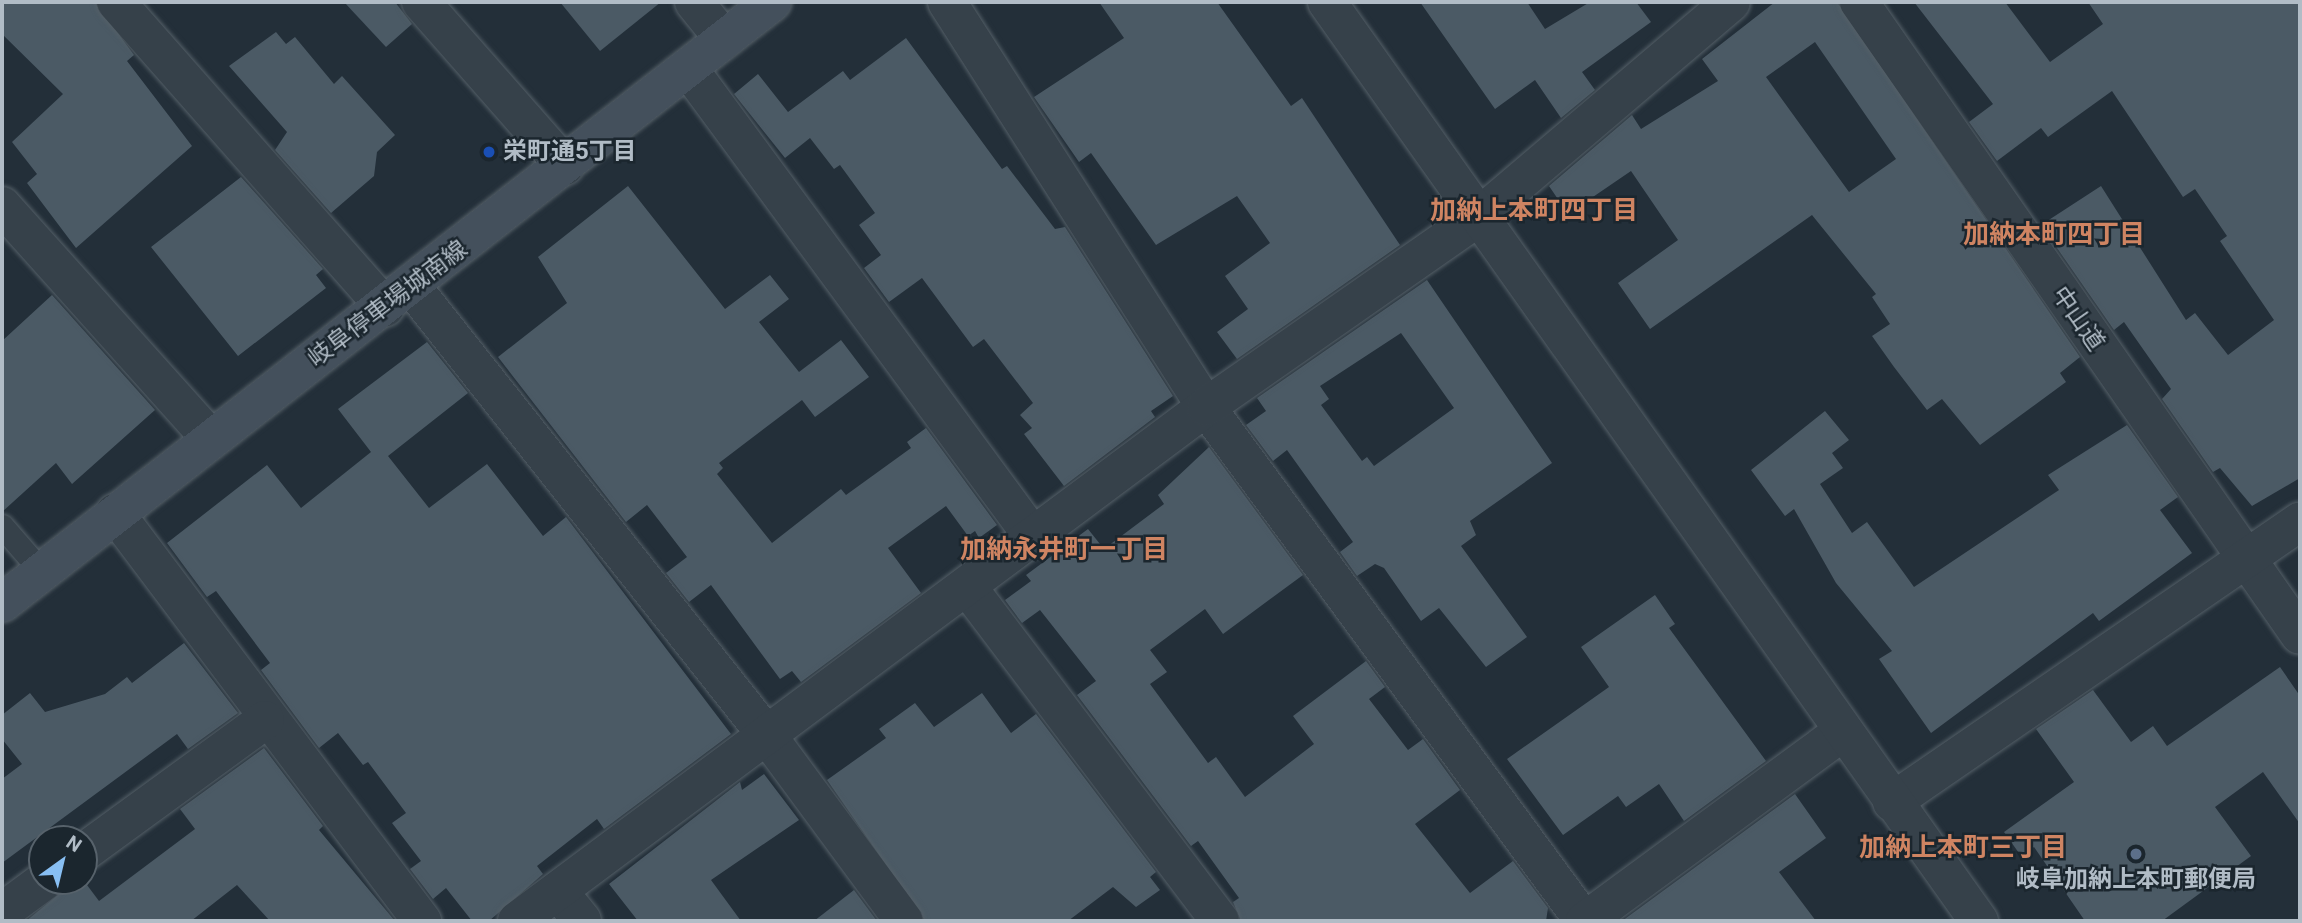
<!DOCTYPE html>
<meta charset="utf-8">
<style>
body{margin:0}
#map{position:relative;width:2302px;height:923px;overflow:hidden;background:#232f39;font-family:Roboto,"Noto Sans JP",sans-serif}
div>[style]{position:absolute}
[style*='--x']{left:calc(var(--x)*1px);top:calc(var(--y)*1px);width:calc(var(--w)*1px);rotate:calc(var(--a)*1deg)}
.building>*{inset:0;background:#4b5a65}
.roads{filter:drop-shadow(0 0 2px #545f67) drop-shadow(0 0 2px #545f67)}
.service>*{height:23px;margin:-11.5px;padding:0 11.5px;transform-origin:11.5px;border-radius:11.5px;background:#36414a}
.minor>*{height:38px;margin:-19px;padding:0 19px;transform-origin:19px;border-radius:19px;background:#36414a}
.tertiary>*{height:38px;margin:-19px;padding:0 19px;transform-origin:19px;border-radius:19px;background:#36414a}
.secondary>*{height:38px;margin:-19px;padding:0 19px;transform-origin:19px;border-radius:19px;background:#44505c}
.dots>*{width:19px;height:19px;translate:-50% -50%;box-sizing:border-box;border:4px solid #1b262e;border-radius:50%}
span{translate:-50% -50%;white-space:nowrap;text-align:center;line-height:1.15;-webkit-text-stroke:5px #1b262e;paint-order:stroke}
.poi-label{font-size:24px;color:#b1bcc6;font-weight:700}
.left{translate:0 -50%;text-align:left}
.street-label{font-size:24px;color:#b1bcc6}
.neighbourhood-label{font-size:26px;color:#cf8462;font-weight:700}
.frame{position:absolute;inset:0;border:4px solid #b1bcc6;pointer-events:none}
.north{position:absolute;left:28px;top:825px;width:70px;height:70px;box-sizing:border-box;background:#1b262e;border:2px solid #57626b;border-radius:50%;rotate:34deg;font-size:19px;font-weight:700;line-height:28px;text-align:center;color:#b1bcc6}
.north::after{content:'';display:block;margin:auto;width:24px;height:32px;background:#88bff3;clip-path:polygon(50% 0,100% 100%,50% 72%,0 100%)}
</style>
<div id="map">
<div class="building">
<div style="clip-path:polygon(2px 2px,95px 2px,134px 55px,127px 61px,192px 146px,76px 248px,27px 183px,37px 174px,12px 142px,63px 94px,2px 34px)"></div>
<div style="clip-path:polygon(344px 2px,395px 2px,412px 24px,386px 47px)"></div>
<div style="clip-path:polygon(560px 2px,661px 2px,600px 51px)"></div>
<div style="clip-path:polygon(1099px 2px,1217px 2px,1291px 106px,1302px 98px,1400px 245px,1237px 359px,1217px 332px,1248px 309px,1225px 276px,1270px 243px,1237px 196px,1156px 245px,1091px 153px,1079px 162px,1034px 97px,1124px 38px)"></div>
<div style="clip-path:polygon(1420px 2px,1527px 2px,1545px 29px,1590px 2px,1636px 2px,1651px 22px,1582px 72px,1595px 90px,1561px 118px,1535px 80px,1495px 109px)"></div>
<div style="clip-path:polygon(evenodd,1775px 2px,1837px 2px,2080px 357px,2060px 373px,2066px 382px,1980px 445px,1942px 399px,1927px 410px,1894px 367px,1872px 336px,1890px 324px,1872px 297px,1876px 294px,1812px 215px,1650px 329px,1618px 283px,1678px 240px,1631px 171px,1568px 214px,1549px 186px,1632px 115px,1641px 129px,1718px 81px,1702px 59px,1775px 2px,1815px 42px,1896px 159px,1849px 192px,1766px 77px,1815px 42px)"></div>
<div style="clip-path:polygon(1914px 2px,2005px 2px,2050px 62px,2103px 24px,2088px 2px,2300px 2px,2300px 478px,2252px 506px,2220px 468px,2213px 472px,2162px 399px,2171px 389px,2124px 322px,2114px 330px,2041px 225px,2101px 186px,2186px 320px,2195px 313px,2228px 355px,2274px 320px,2220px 241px,2227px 236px,2195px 189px,2183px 197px,2112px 91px,2048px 137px,2041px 128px,1997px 161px,1969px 122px,1993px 104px)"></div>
<div style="clip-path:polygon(276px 32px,286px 44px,295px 37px,334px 84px,342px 76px,395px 135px,377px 152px,374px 176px,331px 213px,275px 150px,287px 132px,229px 66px)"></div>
<div style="clip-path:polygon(906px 38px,1002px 169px,1007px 166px,1055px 229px,1065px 227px,1173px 396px,1151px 411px,1155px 417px,1064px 486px,1024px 434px,1032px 428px,1020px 415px,1033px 403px,984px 339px,973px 347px,922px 278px,889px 302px,864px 268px,881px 255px,859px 225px,875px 213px,840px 165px,834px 169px,810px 138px,785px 158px,734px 94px,758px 74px,788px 112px,843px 71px,850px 80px)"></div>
<div style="clip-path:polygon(241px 177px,323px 269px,316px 275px,326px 288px,238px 356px,151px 247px)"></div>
<div style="clip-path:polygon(628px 186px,725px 309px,770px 275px,789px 299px,759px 322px,799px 372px,841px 340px,869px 377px,815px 417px,802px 400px,719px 463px,723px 468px,717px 474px,772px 543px,841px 489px,846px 495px,911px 448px,907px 442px,926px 428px,997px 525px,979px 538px,975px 531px,968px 536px,946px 506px,888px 548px,921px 593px,801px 682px,792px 671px,780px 679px,711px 585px,689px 602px,666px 573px,687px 557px,647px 505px,626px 522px,498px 357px,567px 303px,538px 257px)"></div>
<div style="clip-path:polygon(evenodd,1427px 280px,1552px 463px,1470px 521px,1476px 535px,1461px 546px,1527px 637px,1486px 667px,1439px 608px,1421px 621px,1384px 568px,1375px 564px,1357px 576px,1340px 552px,1353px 542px,1287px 450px,1273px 461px,1246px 425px,1266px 411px,1257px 398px,1427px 280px,1401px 333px,1454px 408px,1374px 466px,1367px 457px,1362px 461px,1321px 405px,1329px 399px,1320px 386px,1401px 333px)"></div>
<div style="clip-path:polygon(52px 295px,155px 410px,72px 484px,56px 463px,2px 512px,2px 341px)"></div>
<div style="clip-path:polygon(427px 342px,468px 393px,388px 456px,429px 508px,487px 464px,543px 536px,566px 517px,731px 734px,604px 829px,597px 819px,537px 866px,543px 874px,489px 921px,472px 921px,446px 888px,433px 899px,410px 869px,421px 861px,392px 823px,406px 813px,368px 762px,363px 765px,338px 733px,319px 748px,261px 670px,270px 663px,216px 591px,207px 597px,167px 543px,267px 465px,301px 508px,371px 452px,338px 409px)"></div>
<div style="clip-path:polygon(1825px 411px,1849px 440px,1832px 453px,1843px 468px,1820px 484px,1852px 533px,1867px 522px,1914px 587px,2059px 490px,2048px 475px,2127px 425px,2178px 497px,2160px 510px,2192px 553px,2099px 621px,2093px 613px,1931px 733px,1879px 659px,1892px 651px,1836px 583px,1794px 509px,1785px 516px,1751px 470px)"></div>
<div style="clip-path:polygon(1209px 447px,1303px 575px,1223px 634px,1205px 609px,1150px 650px,1167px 672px,1150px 684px,1208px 763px,1216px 757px,1245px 797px,1314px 744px,1293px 716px,1366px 661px,1385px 687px,1369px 699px,1408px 750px,1423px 739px,1460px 790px,1415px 824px,1470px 893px,1513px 861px,1548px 908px,1546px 921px,1241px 921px,1233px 902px,1239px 898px,1198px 841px,1191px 846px,1077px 695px,1096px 681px,1040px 610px,1022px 623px,1005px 600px,1031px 581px,1026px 575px,1088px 529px,1104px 549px,1164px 504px,1158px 495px)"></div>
<div style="clip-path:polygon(1655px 595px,1675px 624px,1669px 628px,1766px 761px,1684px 821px,1659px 784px,1626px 807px,1618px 796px,1563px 835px,1507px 759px,1609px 687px,1581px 647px)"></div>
<div style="clip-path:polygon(184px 643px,238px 713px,188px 749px,177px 734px,2px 863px,2px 779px,22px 764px,2px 739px,2px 715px,30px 693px,45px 712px,105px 694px,127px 677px,132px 683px)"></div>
<div style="clip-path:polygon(2280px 667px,2300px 696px,2300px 824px,2263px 772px,2215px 807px,2251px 856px,2162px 921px,2085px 921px,2034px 847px,2021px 856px,2004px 832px,2074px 782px,2036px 729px,2093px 690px,2131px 742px,2153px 726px,2167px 746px)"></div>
<div style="clip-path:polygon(982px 693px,1011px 733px,1036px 714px,1156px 872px,1150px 877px,1160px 890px,1136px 907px,1113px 887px,1068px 921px,925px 921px,827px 780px,886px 738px,879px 729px,915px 703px,934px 727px)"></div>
<div style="clip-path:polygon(264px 748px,323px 826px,319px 830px,395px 921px,270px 921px,237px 885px,191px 921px,26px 921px,75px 881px,84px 881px,99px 901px,195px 829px,180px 809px)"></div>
<div style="clip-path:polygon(764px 774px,799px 820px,711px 880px,741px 921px,638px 921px,609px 884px,740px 782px,742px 790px)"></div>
<div style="clip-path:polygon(1795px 794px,1826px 838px,1779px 872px,1816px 921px,1622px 921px)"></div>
<div style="clip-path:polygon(854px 890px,877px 921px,814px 921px)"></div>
</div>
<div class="roads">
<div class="service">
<div style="--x:2;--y:526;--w:61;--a:49"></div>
</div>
<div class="minor">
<div style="--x:116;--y:2;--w:407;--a:48.6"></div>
<div style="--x:421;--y:2;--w:218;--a:48.7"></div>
<div style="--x:694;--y:2;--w:48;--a:51"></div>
<div style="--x:947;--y:2;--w:481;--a:57.4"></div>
<div style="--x:1206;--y:407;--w:638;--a:53.67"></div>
<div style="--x:1859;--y:2;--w:771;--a:55.14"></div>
<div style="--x:688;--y:68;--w:584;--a:53.64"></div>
<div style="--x:2;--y:206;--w:312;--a:48.1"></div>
<div style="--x:412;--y:287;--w:575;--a:51.64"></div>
<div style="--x:769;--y:738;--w:227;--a:53.6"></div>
<div style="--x:115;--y:513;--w:511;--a:53.04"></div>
<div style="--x:969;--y:589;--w:416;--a:52.9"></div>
<div style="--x:1892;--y:802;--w:495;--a:-34.5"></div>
<div style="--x:84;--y:852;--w:224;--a:-36.1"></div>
<div style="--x:558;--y:891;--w:38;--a:51"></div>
<div style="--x:2;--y:912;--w:52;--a:-36.4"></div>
<div style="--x:517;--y:921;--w:860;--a:-36.72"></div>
<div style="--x:1206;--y:407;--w:335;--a:-34.9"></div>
<div style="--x:1481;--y:215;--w:328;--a:-40.4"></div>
<div style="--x:1585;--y:921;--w:319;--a:-36.3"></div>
</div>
<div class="tertiary">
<div style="--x:1327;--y:2;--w:1127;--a:54.65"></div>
</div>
<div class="secondary">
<div style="--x:2;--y:603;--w:977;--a:-37.97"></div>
</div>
</div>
<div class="dots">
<div style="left:489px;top:152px;background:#1a4fb4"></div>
<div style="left:2136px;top:854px;background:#5c6f8a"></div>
</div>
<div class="poi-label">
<span class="left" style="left:503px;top:152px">栄町通5丁目</span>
<span style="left:2136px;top:880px">岐阜加納上本町郵便局</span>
</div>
<div class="street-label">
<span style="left:388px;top:304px;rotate:-37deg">岐阜停車場城南線</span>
<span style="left:2078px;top:319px;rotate:55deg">中山道</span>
</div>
<div class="neighbourhood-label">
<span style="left:1534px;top:211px">加納上本町四丁目</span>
<span style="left:2054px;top:235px">加納本町四丁目</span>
<span style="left:1064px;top:550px">加納永井町一丁目</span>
<span style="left:1963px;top:848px">加納上本町三丁目</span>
</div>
<div class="frame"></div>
<div class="north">N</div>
</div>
